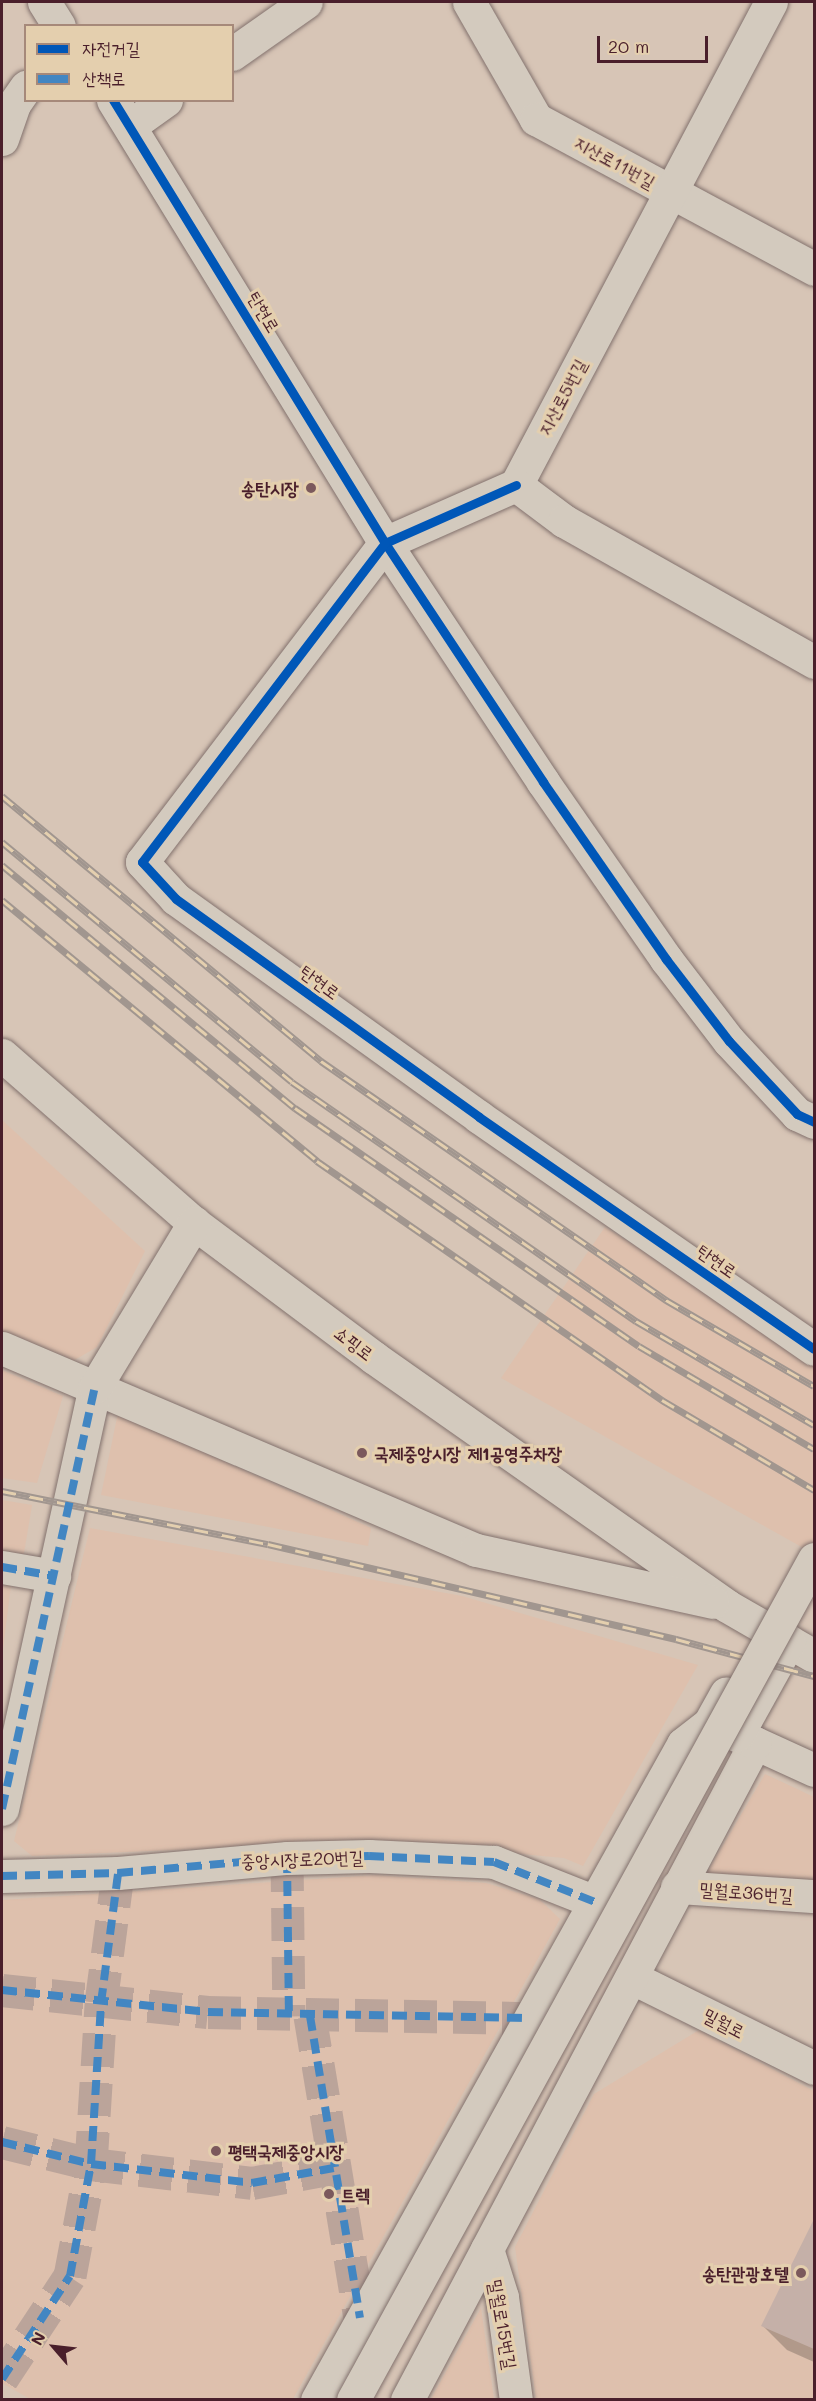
<!DOCTYPE html>
<meta charset="utf-8">
<style>
body{margin:0}
#map{position:relative;width:816px;height:2401px;overflow:hidden;background:#d7c5b6;font-family:Mali,"Poor Story",sans-serif}
div>[style]{position:absolute}
[style*='--x']{left:calc(var(--x)*1px);top:calc(var(--y)*1px);width:calc(var(--w)*1px);rotate:calc(var(--a)*1deg)}
.built>*{inset:0;background:#dec0ad}
.shadow>*{inset:0;background:#0003}
.building>*{inset:0;background:#c5b0a8}
.minor-tunnel>*{height:33px;margin-top:-16.5px;transform-origin:0;background:repeating-linear-gradient(90deg,#bba49a 0 33px,transparent 0 49px)}
.roads{filter:drop-shadow(0 0 2px #82716d) drop-shadow(0 0 2px #82716d)}
.minor>*{height:33px;margin:-16.5px;padding:0 16.5px;transform-origin:16.5px;border-radius:16.5px;background:#d3cabe}
.rail>*{height:7px;margin-top:-3.5px;transform-origin:0;background:repeating-linear-gradient(90deg,#e4cfae 0 14px,#a1968f 0 28px);box-sizing:border-box;border-block:2px solid #a1968f}
.bridges{filter:drop-shadow(0 0 2px #82716d) drop-shadow(0 0 2px #82716d)}
.minor-bridge>*{height:33px;margin:-16.5px;padding:0 16.5px;transform-origin:16.5px;border-radius:16.5px;background:#d3cabe}
.quiet>*{height:8px;margin-top:-4px;transform-origin:0;background:repeating-linear-gradient(90deg,#4286c2 0 15px,transparent 0 23px)}
.cycleway>*{height:9px;margin:-4.5px;padding:0 4.5px;transform-origin:4.5px;border-radius:4.5px;background:#0057b8}
.dots>*{width:16px;height:16px;translate:-50% -50%;box-sizing:border-box;border:3px solid #e4cfae;border-radius:50%}
span{translate:-50% -50%;white-space:nowrap;text-align:center;line-height:1.15;-webkit-text-stroke:6px #e4cfae;paint-order:stroke}
.street-label{font-size:18px;color:#4a1f2b}
.poi-label{font-size:18px;color:#4a1f2b;font-weight:700}
.right{translate:-100% -50%;text-align:right}
.left{translate:0 -50%;text-align:left}
.frame{position:absolute;inset:0;border:3px solid #4a1f2b;pointer-events:none}
.legend{position:absolute;left:24px;top:24px;width:210px;height:78px;box-sizing:border-box;background:#e4cfae;border:2px solid #a6897a;margin:0;padding:8px 10px;list-style:none;font-size:18px;color:#4a1f2b}
.legend li{display:flex;align-items:center;gap:12px;height:30px}
.legend b{width:30px;border:2px solid #a6897a}
.north{position:absolute;left:24px;top:2317px;width:60px;height:60px;-webkit-text-stroke:4px #e4cfae;paint-order:stroke;rotate:298deg;font-size:16px;font-weight:700;line-height:24px;text-align:center;color:#4a1f2b}
.north::after{content:'';display:block;margin:auto;width:21px;height:27px;background:#4a1f2b;clip-path:polygon(50% 0,100% 100%,50% 72%,0 100%)}
.scale{position:absolute;left:597px;top:36px;width:111px;height:27px;box-sizing:border-box;border:3px solid #4a1f2b;border-top:0;padding-left:8px;font-size:18px;line-height:21px;white-space:nowrap;color:#4a1f2b;-webkit-text-stroke:4px #e4cfae;paint-order:stroke}
</style>
<div id="map">
<div class="built">
<div style="clip-path:polygon(2px 1120px,145px 1251px,97px 1347px,66px 1365px,2px 1335px)"></div>
<div style="clip-path:polygon(605px 1227px,814px 1359px,814px 1554px,501px 1378px)"></div>
<div style="clip-path:polygon(2px 1370px,63px 1396px,37px 1483px,2px 1478px)"></div>
<div style="clip-path:polygon(118px 1413px,371px 1528px,368px 1546px,101px 1495px)"></div>
<div style="clip-path:polygon(2px 1500px,32px 1505px,23px 1559px,2px 1555px)"></div>
<div style="clip-path:polygon(90px 1528px,462px 1596px,698px 1665px,583px 1866px,564px 1858px,384px 1841px,32px 1856px,14px 1841px)"></div>
<div style="clip-path:polygon(2px 1583px,11px 1585px,2px 1657px)"></div>
<div style="clip-path:polygon(765px 1774px,814px 1797px,814px 1883px,706px 1874px)"></div>
<div style="clip-path:polygon(375px 1875px,486px 1883px,539px 1899px,560px 1919px,293px 2399px,30px 2399px,2px 2383px,3px 1900px)"></div>
<div style="clip-path:polygon(699px 2030px,814px 2091px,814px 2399px,536px 2399px,515px 2247px,594px 2094px)"></div>
<div style="clip-path:polygon(481px 2308px,494px 2399px,431px 2399px)"></div>
</div>
<div class="shadow">
<div style="clip-path:polygon(814px 2223px,814px 2362px,787px 2350px,763px 2326px)"></div>
</div>
<div class="building">
<div style="clip-path:polygon(814px 2219px,814px 2349px,761px 2326px)"></div>
</div>
<div class="minor-tunnel">
<div style="--x:287;--y:1858;--w:158;--a:89.3"></div>
<div style="--x:2;--y:1990;--w:207;--a:6.1"></div>
<div style="--x:208;--y:2012;--w:319;--a:1.1"></div>
<div style="--x:310;--y:2016;--w:306;--a:80.6"></div>
<div style="--x:2;--y:2142;--w:92;--a:13.9"></div>
<div style="--x:91;--y:2164;--w:162;--a:6.7"></div>
<div style="--x:252;--y:2183;--w:83;--a:-10.4"></div>
<div style="--x:2;--y:2379;--w:123;--a:-56.6"></div>
<div style="--x:70;--y:2276;--w:114;--a:-79.4"></div>
<div style="--x:91;--y:2164;--w:161;--a:-86.4"></div>
<div style="--x:101;--y:2003;--w:131;--a:-82.5"></div>
</div>
<div class="roads">
<div class="minor">
<div style="--x:44;--y:2;--w:28;--a:58"></div>
<div style="--x:469;--y:2;--w:135;--a:60.2"></div>
<div style="--x:536;--y:119;--w:316;--a:28.3"></div>
<div style="--x:232;--y:54;--w:90;--a:-35.1"></div>
<div style="--x:113;--y:100;--w:520;--a:58.45"></div>
<div style="--x:385;--y:543;--w:287;--a:56.5"></div>
<div style="--x:543;--y:782;--w:216;--a:55.2"></div>
<div style="--x:666;--y:959;--w:103;--a:52.5"></div>
<div style="--x:729;--y:1041;--w:100;--a:47"></div>
<div style="--x:797;--y:1114;--w:19;--a:25"></div>
<div style="--x:131;--y:125;--w:43;--a:-35.5"></div>
<div style="--x:2;--y:139;--w:37;--a:-71"></div>
<div style="--x:14;--y:104;--w:21;--a:-55"></div>
<div style="--x:516;--y:485;--w:143;--a:156.1"></div>
<div style="--x:385;--y:543;--w:401;--a:127.3"></div>
<div style="--x:142;--y:862;--w:50;--a:47.4"></div>
<div style="--x:176;--y:899;--w:373;--a:35.7"></div>
<div style="--x:479;--y:1117;--w:407;--a:34.7"></div>
<div style="--x:516;--y:485;--w:546;--a:-62.17"></div>
<div style="--x:516;--y:485;--w:60;--a:36.9"></div>
<div style="--x:564;--y:521;--w:287;--a:29.4"></div>
<div style="--x:2;--y:1055;--w:255;--a:41.2"></div>
<div style="--x:194;--y:1223;--w:224;--a:36.8"></div>
<div style="--x:373;--y:1357;--w:433;--a:35.1"></div>
<div style="--x:727;--y:1606;--w:100;--a:29.9"></div>
<div style="--x:2;--y:1348;--w:515;--a:23.08"></div>
<div style="--x:476;--y:1550;--w:242;--a:12.4"></div>
<div style="--x:2;--y:1567;--w:53;--a:9.8"></div>
<div style="--x:755;--y:1743;--w:65;--a:24.6"></div>
<div style="--x:2;--y:1809;--w:432;--a:-77.6"></div>
<div style="--x:95;--y:1387;--w:192;--a:-58.9"></div>
<div style="--x:2;--y:1876;--w:116;--a:-1.5"></div>
<div style="--x:118;--y:1873;--w:170;--a:-5.1"></div>
<div style="--x:287;--y:1858;--w:82;--a:-1.4"></div>
<div style="--x:369;--y:1856;--w:125;--a:2.7"></div>
<div style="--x:494;--y:1862;--w:109;--a:21.6"></div>
<div style="--x:677;--y:1887;--w:137;--a:3.8"></div>
<div style="--x:633;--y:1978;--w:202;--a:26.4"></div>
<div style="--x:487;--y:2249;--w:50;--a:72.6"></div>
<div style="--x:502;--y:2297;--w:104;--a:82.3"></div>
<div style="--x:317;--y:2400;--w:751;--a:-60.84"></div>
<div style="--x:683;--y:1744;--w:33;--a:-38"></div>
<div style="--x:709;--y:1724;--w:35;--a:-61"></div>
<div style="--x:407;--y:2400;--w:743;--a:-62.09"></div>
<div style="--x:755;--y:1743;--w:20;--a:-156"></div>
<div style="--x:737;--y:1735;--w:107;--a:-61"></div>
</div>
</div>
<div class="rail">
<div style="--x:2;--y:796;--w:415;--a:39.7"></div>
<div style="--x:321;--y:1061;--w:420;--a:34.7"></div>
<div style="--x:666;--y:1300;--w:171;--a:30.2"></div>
<div style="--x:2;--y:842;--w:376;--a:39.6"></div>
<div style="--x:292;--y:1082;--w:419;--a:34.8"></div>
<div style="--x:636;--y:1321;--w:206;--a:30.3"></div>
<div style="--x:2;--y:865;--w:381;--a:39.7"></div>
<div style="--x:295;--y:1108;--w:418;--a:34.7"></div>
<div style="--x:639;--y:1346;--w:203;--a:30.5"></div>
<div style="--x:2;--y:900;--w:409;--a:39.6"></div>
<div style="--x:317;--y:1161;--w:420;--a:34.7"></div>
<div style="--x:662;--y:1400;--w:177;--a:30.6"></div>
<div style="--x:2;--y:1491;--w:271;--a:11.3"></div>
<div style="--x:268;--y:1544;--w:419;--a:13.1"></div>
<div style="--x:676;--y:1639;--w:143;--a:15"></div>
</div>
<div class="bridges">
<div class="minor-bridge">
<div style="--x:353;--y:2400;--w:959;--a:-61.27"></div>
</div>
</div>
<div class="quiet">
<div style="--x:2;--y:1567;--w:53;--a:9.8"></div>
<div style="--x:2;--y:1809;--w:432;--a:-77.6"></div>
<div style="--x:287;--y:1858;--w:158;--a:89.3"></div>
<div style="--x:2;--y:1876;--w:116;--a:-1.5"></div>
<div style="--x:118;--y:1873;--w:170;--a:-5.1"></div>
<div style="--x:287;--y:1858;--w:82;--a:-1.4"></div>
<div style="--x:369;--y:1856;--w:125;--a:2.7"></div>
<div style="--x:494;--y:1862;--w:109;--a:21.6"></div>
<div style="--x:2;--y:1990;--w:207;--a:6.1"></div>
<div style="--x:208;--y:2012;--w:319;--a:1.1"></div>
<div style="--x:310;--y:2016;--w:306;--a:80.6"></div>
<div style="--x:2;--y:2142;--w:92;--a:13.9"></div>
<div style="--x:91;--y:2164;--w:162;--a:6.7"></div>
<div style="--x:252;--y:2183;--w:83;--a:-10.4"></div>
<div style="--x:2;--y:2379;--w:123;--a:-56.6"></div>
<div style="--x:70;--y:2276;--w:114;--a:-79.4"></div>
<div style="--x:91;--y:2164;--w:161;--a:-86.4"></div>
<div style="--x:101;--y:2003;--w:131;--a:-82.5"></div>
</div>
<div class="cycleway">
<div style="--x:113;--y:100;--w:520;--a:58.45"></div>
<div style="--x:385;--y:543;--w:287;--a:56.5"></div>
<div style="--x:543;--y:782;--w:216;--a:55.2"></div>
<div style="--x:666;--y:959;--w:103;--a:52.5"></div>
<div style="--x:729;--y:1041;--w:100;--a:47"></div>
<div style="--x:797;--y:1114;--w:19;--a:25"></div>
<div style="--x:516;--y:485;--w:143;--a:156.1"></div>
<div style="--x:385;--y:543;--w:401;--a:127.3"></div>
<div style="--x:142;--y:862;--w:50;--a:47.4"></div>
<div style="--x:176;--y:899;--w:373;--a:35.7"></div>
<div style="--x:479;--y:1117;--w:407;--a:34.7"></div>
</div>
<div class="dots">
<div style="left:311px;top:488px;background:#7b595c"></div>
<div style="left:362px;top:1453px;background:#7b595c"></div>
<div style="left:216px;top:2151px;background:#7b595c"></div>
<div style="left:329px;top:2194px;background:#7b595c"></div>
<div style="left:801px;top:2273px;background:#7b595c"></div>
</div>
<div class="street-label">
<span style="left:615px;top:162px;rotate:29deg">지산로11번길</span>
<span style="left:264px;top:312px;rotate:59deg">탄현로</span>
<span style="left:562px;top:397px;rotate:-62deg">지산로5번길</span>
<span style="left:320px;top:982px;rotate:36deg">탄현로</span>
<span style="left:717px;top:1261px;rotate:35deg">탄현로</span>
<span style="left:354px;top:1343px;rotate:37deg">쇼핑로</span>
<span style="left:302px;top:1859px;rotate:-2deg">중앙시장로20번길</span>
<span style="left:746px;top:1892px;rotate:4deg">밀월로36번길</span>
<span style="left:724px;top:2023px;rotate:27deg">밀월로</span>
<span style="left:503px;top:2324px;rotate:80deg">밀월로15번길</span>
</div>
<div class="poi-label">
<span class="right" style="left:299px;top:488px">송탄시장</span>
<span class="left" style="left:374px;top:1453px">국제중앙시장 제1공영주차장</span>
<span class="left" style="left:228px;top:2151px">평택국제중앙시장</span>
<span class="left" style="left:341px;top:2194px">트렉</span>
<span class="right" style="left:789px;top:2273px">송탄관광호텔</span>
</div>
<div class="frame"></div>
<ul class="legend">
<li><b style="height:8px;background:#0057b8"></b>자전거길</li>
<li><b style="height:8px;background:#4286c2"></b>산책로</li>
</ul>
<div class="north">N</div>
<div class="scale">20 m</div>
</div>
